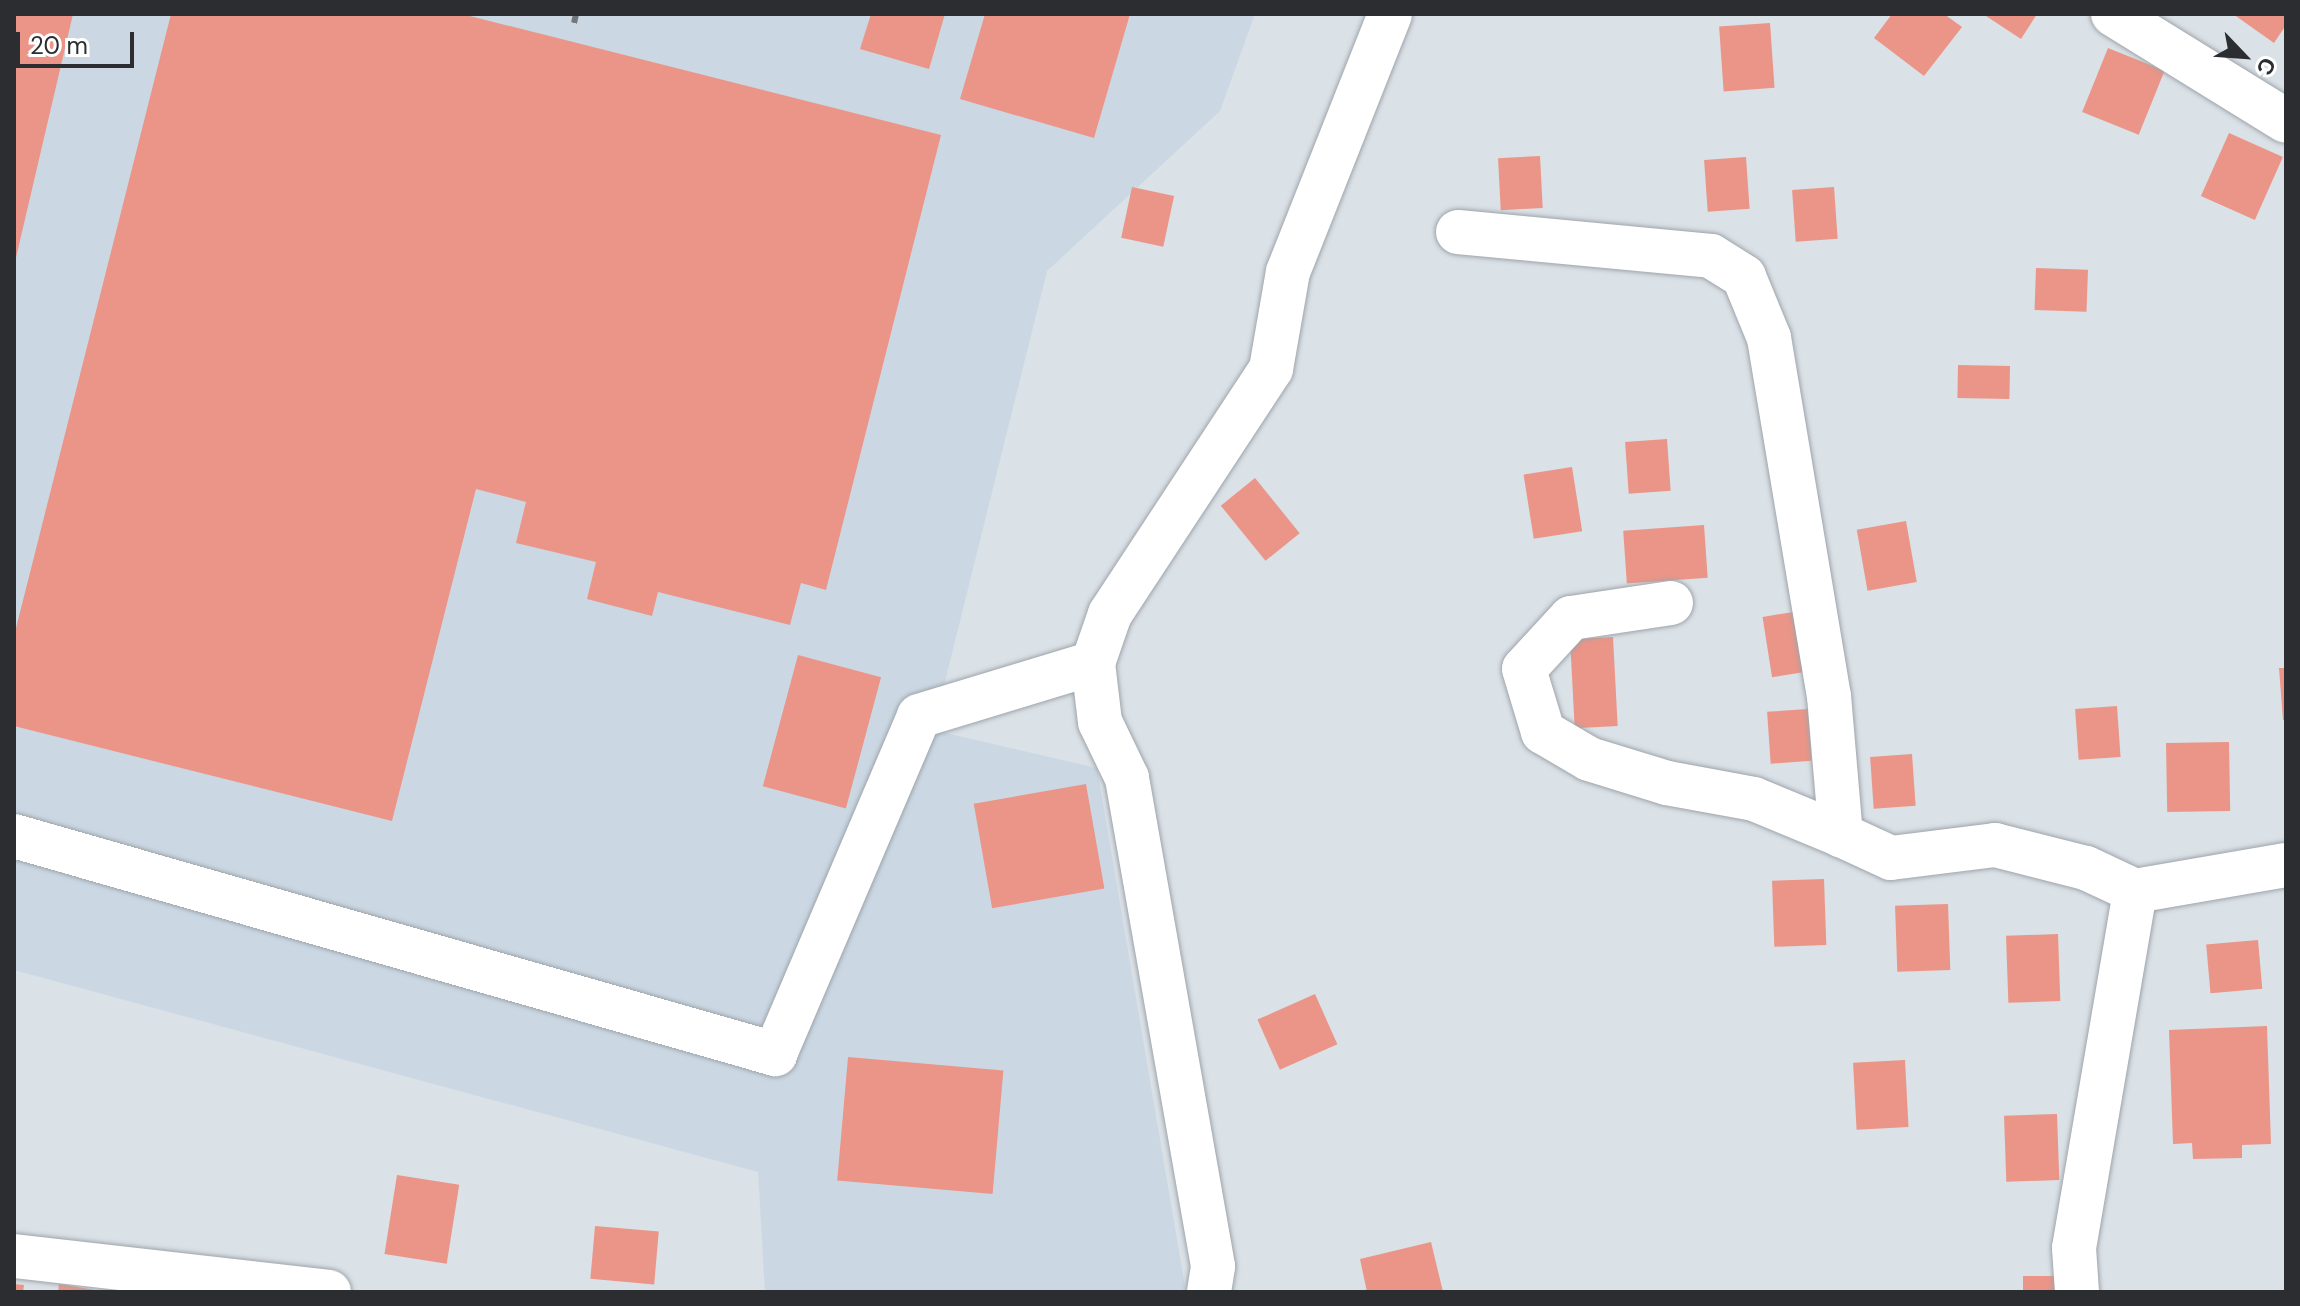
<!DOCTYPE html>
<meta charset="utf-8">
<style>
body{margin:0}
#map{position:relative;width:2300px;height:1306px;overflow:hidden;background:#dae1e7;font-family:"DM Sans",sans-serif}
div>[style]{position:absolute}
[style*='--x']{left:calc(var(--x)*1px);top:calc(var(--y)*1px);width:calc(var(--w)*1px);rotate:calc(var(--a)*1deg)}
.built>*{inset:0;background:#cbd8e4}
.building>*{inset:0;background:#ea9587;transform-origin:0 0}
.roads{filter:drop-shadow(0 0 2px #9ea4aa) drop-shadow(0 0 2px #9ea4aa)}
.minor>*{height:44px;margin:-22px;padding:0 22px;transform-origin:22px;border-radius:22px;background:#fff}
.rail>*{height:6px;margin-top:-3px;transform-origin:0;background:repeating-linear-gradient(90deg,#73777c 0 10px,transparent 0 20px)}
span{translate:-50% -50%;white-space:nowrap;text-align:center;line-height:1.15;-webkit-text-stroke:7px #fff;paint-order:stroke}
.frame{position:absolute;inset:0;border:16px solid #2b2d30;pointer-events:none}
.north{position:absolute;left:2204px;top:16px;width:80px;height:80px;-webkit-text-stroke:6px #fff;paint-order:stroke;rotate:115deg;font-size:22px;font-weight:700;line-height:32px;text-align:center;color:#2b2d30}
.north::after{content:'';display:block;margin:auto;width:28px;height:36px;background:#2b2d30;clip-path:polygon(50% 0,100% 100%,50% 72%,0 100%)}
.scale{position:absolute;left:16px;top:32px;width:118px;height:36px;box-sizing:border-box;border:4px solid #2b2d30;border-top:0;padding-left:10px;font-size:24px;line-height:28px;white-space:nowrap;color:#2b2d30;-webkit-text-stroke:6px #fff;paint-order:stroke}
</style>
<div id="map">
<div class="built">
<div style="clip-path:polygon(14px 14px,1255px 14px,1220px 111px,1047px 271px,933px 730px,1097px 768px,1186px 1292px,765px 1292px,758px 1172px,14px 970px)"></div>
</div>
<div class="building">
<div style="clip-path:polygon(14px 14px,73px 14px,15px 262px,14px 262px)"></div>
<div style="clip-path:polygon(171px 14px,462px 14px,941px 135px,826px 590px,801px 583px,790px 625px,658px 592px,652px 616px,587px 599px,596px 562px,516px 543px,526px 502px,476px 489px,392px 821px,14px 726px,14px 636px)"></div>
<div style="clip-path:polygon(871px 14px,945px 14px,929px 69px,860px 49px)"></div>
<div style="clip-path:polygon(985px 14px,1130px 14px,1094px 138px,960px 99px)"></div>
<div style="clip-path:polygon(1892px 14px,1944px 14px,1962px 27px,1924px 76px,1874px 38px)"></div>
<div style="clip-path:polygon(1983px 14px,2037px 14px,2021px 39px)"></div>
<div style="clip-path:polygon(2233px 14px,2286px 14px,2286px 25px,2274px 43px)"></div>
<div style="left:1770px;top:23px;width:65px;height:51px;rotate:86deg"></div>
<div style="left:2108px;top:48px;width:61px;height:69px;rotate:22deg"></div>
<div style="left:2229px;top:133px;width:59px;height:69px;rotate:24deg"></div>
<div style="left:1540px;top:156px;width:52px;height:42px;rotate:87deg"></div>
<div style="left:1746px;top:157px;width:52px;height:42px;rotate:86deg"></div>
<div style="left:1132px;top:187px;width:43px;height:52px;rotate:12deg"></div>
<div style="left:1834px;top:187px;width:52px;height:42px;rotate:86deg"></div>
<div style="left:2036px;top:268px;width:52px;height:42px;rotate:2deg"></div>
<div style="left:1958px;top:365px;width:52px;height:33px;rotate:1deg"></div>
<div style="left:1667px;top:439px;width:52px;height:42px;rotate:86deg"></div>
<div style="left:1572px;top:467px;width:65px;height:49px;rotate:81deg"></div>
<div style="left:1255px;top:478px;width:71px;height:44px;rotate:51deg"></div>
<div style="left:1906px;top:521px;width:62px;height:50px;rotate:80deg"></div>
<div style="left:1704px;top:525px;width:53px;height:81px;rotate:86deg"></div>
<div style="left:1806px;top:610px;width:61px;height:44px;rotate:81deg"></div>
<div style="left:1613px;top:637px;width:89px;height:43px;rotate:87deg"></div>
<div style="left:798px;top:655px;width:86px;height:136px;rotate:15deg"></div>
<div style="clip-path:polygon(2279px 668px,2286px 668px,2286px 720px,2283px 720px)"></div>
<div style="left:2117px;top:706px;width:51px;height:42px;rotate:86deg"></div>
<div style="left:1808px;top:709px;width:52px;height:41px;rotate:86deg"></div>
<div style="left:2229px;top:742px;width:69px;height:63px;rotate:89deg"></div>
<div style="left:1912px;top:754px;width:52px;height:42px;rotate:86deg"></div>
<div style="left:1086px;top:784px;width:106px;height:114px;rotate:80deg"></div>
<div style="left:1824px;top:879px;width:66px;height:52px;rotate:88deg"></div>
<div style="left:1948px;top:904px;width:66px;height:53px;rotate:88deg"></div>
<div style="left:2058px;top:934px;width:67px;height:52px;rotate:88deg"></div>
<div style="left:2258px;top:940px;width:49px;height:52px;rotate:85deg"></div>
<div style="left:1315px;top:994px;width:55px;height:63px;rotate:66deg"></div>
<div style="clip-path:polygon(2267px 1026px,2271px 1144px,2242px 1145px,2242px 1158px,2193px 1159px,2192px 1143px,2173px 1144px,2169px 1030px)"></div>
<div style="left:848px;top:1057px;width:156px;height:124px;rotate:5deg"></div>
<div style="left:1905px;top:1060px;width:67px;height:52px;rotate:87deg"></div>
<div style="left:2057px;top:1114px;width:66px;height:53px;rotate:88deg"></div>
<div style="left:397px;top:1175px;width:63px;height:80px;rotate:9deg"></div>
<div style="left:595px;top:1226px;width:64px;height:53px;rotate:5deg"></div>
<div style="clip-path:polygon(1431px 1242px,1443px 1292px,1367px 1292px,1360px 1259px)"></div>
<div style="left:2023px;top:1276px;width:33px;height:16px"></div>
<div style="clip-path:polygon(14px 1284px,24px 1285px,23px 1292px,14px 1292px)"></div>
<div style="clip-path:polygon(59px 1284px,95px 1290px,94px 1292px,58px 1292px)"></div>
</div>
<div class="roads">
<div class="minor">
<div style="--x:2113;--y:14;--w:203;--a:31.7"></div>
<div style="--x:1458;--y:232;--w:254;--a:5.4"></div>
<div style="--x:1711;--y:256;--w:39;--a:32"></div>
<div style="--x:1744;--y:277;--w:66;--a:67.7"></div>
<div style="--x:1769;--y:338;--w:363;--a:80.5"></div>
<div style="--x:1829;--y:696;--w:140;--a:85.1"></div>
<div style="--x:1841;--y:835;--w:55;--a:24.7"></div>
<div style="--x:1891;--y:858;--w:105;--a:-7.1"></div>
<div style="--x:1995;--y:845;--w:94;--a:14.2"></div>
<div style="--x:2086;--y:868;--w:54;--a:25.1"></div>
<div style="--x:1671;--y:603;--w:101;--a:171.5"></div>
<div style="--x:1571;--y:618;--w:69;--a:132.7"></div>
<div style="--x:1524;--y:669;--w:66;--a:73.2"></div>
<div style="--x:1543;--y:732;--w:53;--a:30.4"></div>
<div style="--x:1589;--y:759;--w:82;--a:17.1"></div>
<div style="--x:1667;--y:783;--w:88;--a:10.4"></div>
<div style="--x:1754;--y:799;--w:94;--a:22.5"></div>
<div style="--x:14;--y:836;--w:792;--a:15.99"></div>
<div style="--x:775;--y:1054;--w:367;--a:-66.9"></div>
<div style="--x:919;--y:716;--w:182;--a:-16.9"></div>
<div style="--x:14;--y:1256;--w:317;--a:6.5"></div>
<div style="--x:1209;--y:1292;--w:26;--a:-81"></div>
<div style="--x:1213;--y:1266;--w:496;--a:-100"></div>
<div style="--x:1127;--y:778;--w:62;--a:-115.7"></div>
<div style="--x:1100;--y:722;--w:59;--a:-96.8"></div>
<div style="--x:1093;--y:663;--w:52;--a:-70.9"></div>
<div style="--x:1110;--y:614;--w:293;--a:-56.7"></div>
<div style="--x:1271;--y:369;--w:98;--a:-80.1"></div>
<div style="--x:1288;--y:272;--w:277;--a:-68.4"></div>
<div style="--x:2077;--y:1292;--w:44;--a:-93.9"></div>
<div style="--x:2074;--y:1248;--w:362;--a:-80.3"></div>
<div style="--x:2135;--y:891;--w:153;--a:-9.8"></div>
</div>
</div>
<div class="rail">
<div style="--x:574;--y:23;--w:9;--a:-77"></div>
</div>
<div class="frame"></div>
<div class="north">С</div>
<div class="scale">20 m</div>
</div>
